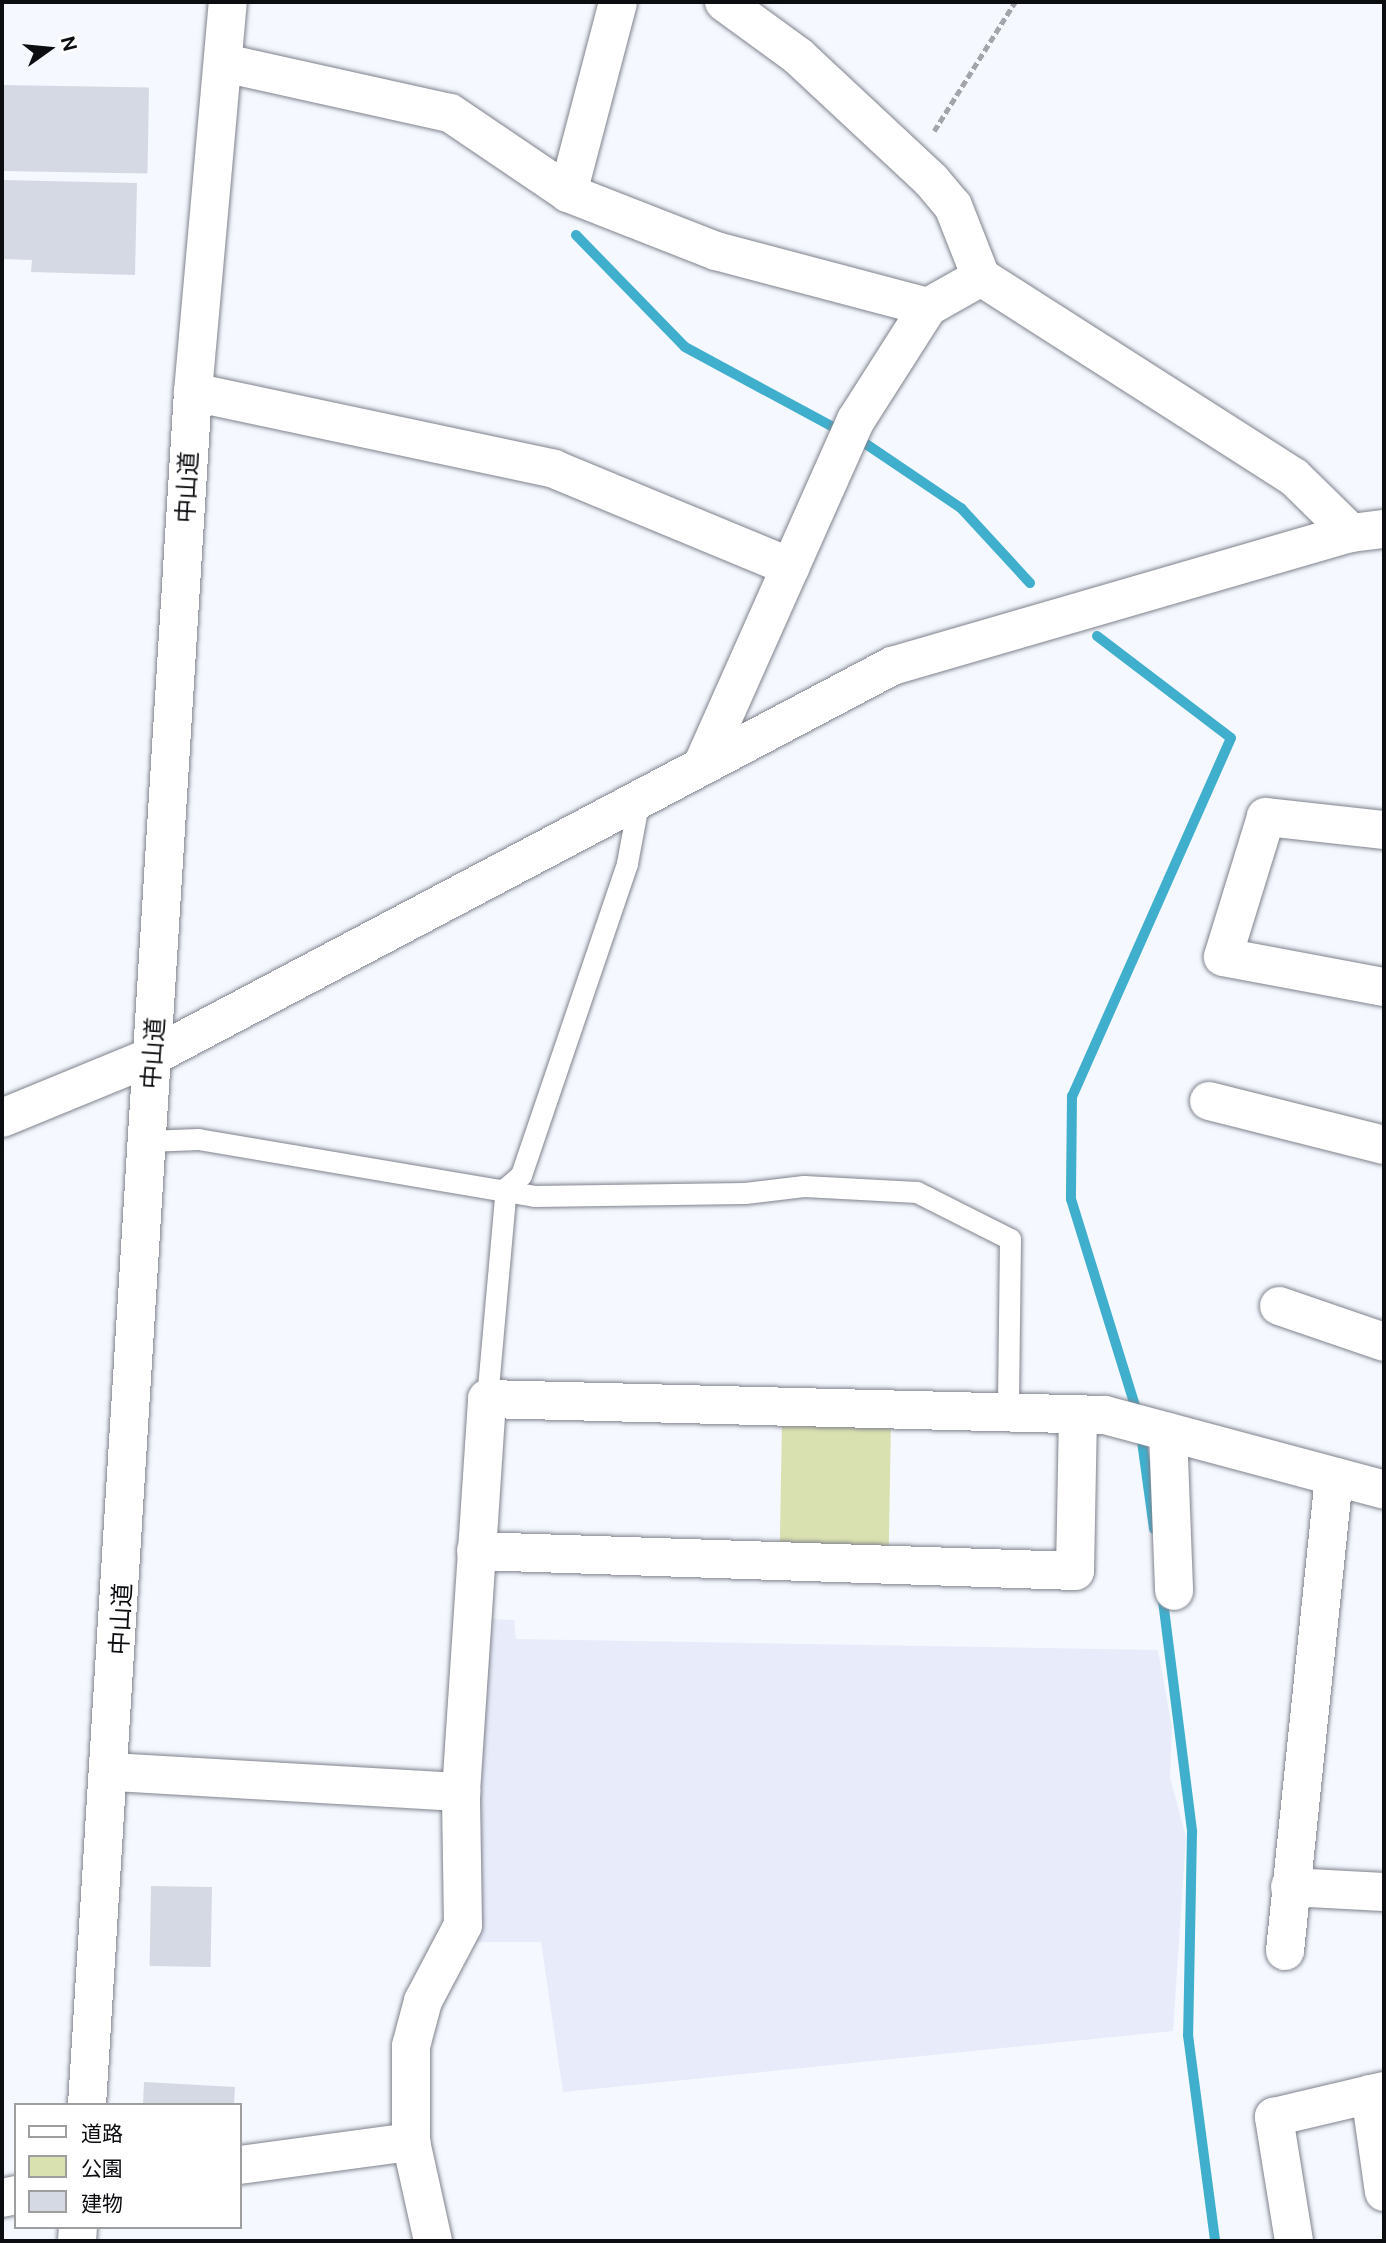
<!DOCTYPE html>
<meta charset="utf-8">
<style>
body{margin:0}
#map{position:relative;width:1386px;height:2243px;overflow:hidden;background:#f5f8fe;font-family:"Public Sans","Noto Sans JP",sans-serif}
div>[style]{position:absolute}
[style*='--x']{left:calc(var(--x)*1px);top:calc(var(--y)*1px);width:calc(var(--w)*1px);rotate:calc(var(--a)*1deg)}
.built>*{inset:0;background:#e8ecfa}
.green>*{inset:0;background:#dae1b0;transform-origin:0 0}
.stream>*{height:10px;margin:-5px;padding:0 5px;transform-origin:5px;border-radius:5px;background:#40afce}
.building>*{inset:0;background:#d5d9e3;transform-origin:0 0}
.path>*{height:4.5px;margin-top:-2.25px;transform-origin:0;background:repeating-linear-gradient(90deg,#a3a5aa 0 7px,transparent 0 10.5px)}
.roads{filter:drop-shadow(0 0 2px #7f828c) drop-shadow(0 0 2px #7f828c)}
.lane>*{height:21px;margin:-10.5px;padding:0 10.5px;transform-origin:10.5px;border-radius:10.5px;background:#fff}
.street>*{height:38px;margin:-19px;padding:0 19px;transform-origin:19px;border-radius:19px;background:#fff}
.secondary>*{height:38px;margin:-19px;padding:0 19px;transform-origin:19px;border-radius:19px;background:#fff}
.highway>*{height:38px;margin:-19px;padding:0 19px;transform-origin:19px;border-radius:19px;background:#fff}
span{translate:-50% -50%;white-space:nowrap;text-align:center;line-height:1.15;-webkit-text-stroke:6px #fff;paint-order:stroke}
.street-label{font-size:24px;color:#0c0d10}
.frame{position:absolute;inset:0;border:4px solid #0c0d10;pointer-events:none}
.legend{position:absolute;left:14px;top:2103px;width:228px;height:126px;box-sizing:border-box;background:#fff;border:2px solid #9e9e9f;margin:0;padding:9px 12px;list-style:none;font-size:21px;color:#0c0d10}
.legend li{display:flex;align-items:center;gap:14px;height:35px}
.legend b{width:35px;border:2px solid #9e9e9f}
.north{position:absolute;left:14px;top:14px;width:70px;height:70px;-webkit-text-stroke:5px #fff;paint-order:stroke;rotate:75deg;font-size:19px;font-weight:700;line-height:28px;text-align:center;color:#0c0d10}
.north::after{content:'';display:block;margin:auto;width:24px;height:32px;background:#0c0d10;clip-path:polygon(50% 0,100% 100%,50% 72%,0 100%)}
</style>
<div id="map">
<div class="built">
<div style="clip-path:polygon(489px 1619px,514px 1620px,516px 1639px,1158px 1650px,1172px 1727px,1170px 1777px,1186px 1837px,1173px 2031px,563px 2092px,541px 1942px,471px 1942px)"></div>
</div>
<div class="green">
<div style="left:782px;top:1420px;width:109px;height:129px;rotate:1deg"></div>
</div>
<div class="stream">
<div style="--x:576;--y:235;--w:156;--a:45.8"></div>
<div style="--x:685;--y:347;--w:166;--a:28.4"></div>
<div style="--x:866;--y:444;--w:115;--a:34"></div>
<div style="--x:961;--y:508;--w:102;--a:47.4"></div>
<div style="--x:1097;--y:636;--w:168;--a:37.3"></div>
<div style="--x:1231;--y:738;--w:392;--a:113.9"></div>
<div style="--x:1072;--y:1096;--w:103;--a:90.6"></div>
<div style="--x:1071;--y:1199;--w:229;--a:72.8"></div>
<div style="--x:1141;--y:1434;--w:96;--a:82.2"></div>
<div style="--x:1162;--y:1593;--w:241;--a:82.8"></div>
<div style="--x:1192;--y:1832;--w:203;--a:91.1"></div>
<div style="--x:1188;--y:2035;--w:208;--a:82.5"></div>
</div>
<div class="building">
<div style="left:2px;top:85px;width:147px;height:86px;rotate:1deg"></div>
<div style="clip-path:polygon(2px 180px,137px 183px,135px 275px,31px 272px,32px 260px,2px 259px)"></div>
<div style="left:151px;top:1886px;width:61px;height:80px;rotate:1deg"></div>
<div style="clip-path:polygon(144px 2082px,235px 2087px,234px 2105px,143px 2105px)"></div>
</div>
<div class="path">
<div style="--x:934;--y:131;--w:152;--a:-57.9"></div>
</div>
<div class="roads">
<div class="lane">
<div style="--x:148;--y:1141;--w:50;--a:-2.3"></div>
<div style="--x:198;--y:1139;--w:341;--a:9.6"></div>
<div style="--x:534;--y:1196;--w:211;--a:-0.8"></div>
<div style="--x:745;--y:1193;--w:59;--a:-6.8"></div>
<div style="--x:804;--y:1186;--w:113;--a:3"></div>
<div style="--x:917;--y:1192;--w:104;--a:26.8"></div>
<div style="--x:1010;--y:1239;--w:173;--a:90.7"></div>
<div style="--x:487;--y:1399;--w:212;--a:-84.9"></div>
<div style="--x:506;--y:1188;--w:20;--a:-41"></div>
<div style="--x:521;--y:1175;--w:330;--a:-71.2"></div>
<div style="--x:627;--y:863;--w:65;--a:-79.4"></div>
</div>
<div class="street">
<div style="--x:724;--y:2;--w:92;--a:36.1"></div>
<div style="--x:798;--y:56;--w:182;--a:43"></div>
<div style="--x:931;--y:180;--w:34;--a:50"></div>
<div style="--x:953;--y:206;--w:76;--a:68.5"></div>
<div style="--x:981;--y:277;--w:371;--a:32.6"></div>
<div style="--x:1294;--y:477;--w:80;--a:44.5"></div>
<div style="--x:224;--y:63;--w:231;--a:12.5"></div>
<div style="--x:450;--y:113;--w:143;--a:34.1"></div>
<div style="--x:568;--y:193;--w:159;--a:21.4"></div>
<div style="--x:716;--y:251;--w:219;--a:14.8"></div>
<div style="--x:568;--y:193;--w:197;--a:-75.3"></div>
<div style="--x:193;--y:392;--w:369;--a:12"></div>
<div style="--x:554;--y:469;--w:256;--a:22.5"></div>
<div style="--x:704;--y:761;--w:373;--a:-66"></div>
<div style="--x:856;--y:420;--w:134;--a:-57.5"></div>
<div style="--x:928;--y:307;--w:61;--a:-29.5"></div>
<div style="--x:1384;--y:830;--w:119;--a:-173.7"></div>
<div style="--x:1266;--y:817;--w:146;--a:107.1"></div>
<div style="--x:1223;--y:957;--w:164;--a:10.6"></div>
<div style="--x:1209;--y:1101;--w:180;--a:14.1"></div>
<div style="--x:1279;--y:1306;--w:111;--a:18.9"></div>
<div style="--x:1168;--y:1432;--w:159;--a:87.8"></div>
<div style="--x:476;--y:1551;--w:599;--a:1.91"></div>
<div style="--x:1075;--y:1571;--w:156;--a:-88.9"></div>
<div style="--x:112;--y:1772;--w:350;--a:3.3"></div>
<div style="--x:1290;--y:1887;--w:94;--a:3"></div>
<div style="--x:1285;--y:1951;--w:477;--a:-84.1"></div>
<div style="--x:1370;--y:2094;--w:99;--a:81.9"></div>
<div style="--x:240;--y:2165;--w:173;--a:-7.7"></div>
<div style="--x:2;--y:2198;--w:14;--a:-12"></div>
<div style="--x:433;--y:2241;--w:101;--a:-102.5"></div>
<div style="--x:411;--y:2142;--w:96;--a:-90"></div>
<div style="--x:411;--y:2046;--w:47;--a:-75.1"></div>
<div style="--x:423;--y:2001;--w:86;--a:-62.2"></div>
<div style="--x:463;--y:1925;--w:133;--a:-90.9"></div>
<div style="--x:461;--y:1792;--w:394;--a:-86.2"></div>
<div style="--x:487;--y:1399;--w:618;--a:1.48"></div>
<div style="--x:1105;--y:1415;--w:289;--a:15"></div>
<div style="--x:1294;--y:2241;--w:126;--a:-99.2"></div>
<div style="--x:1274;--y:2117;--w:113;--a:-13.3"></div>
</div>
<div class="secondary">
<div style="--x:2;--y:1118;--w:163;--a:-22.3"></div>
<div style="--x:153;--y:1056;--w:836;--a:-27.82"></div>
<div style="--x:892;--y:666;--w:478;--a:-16.2"></div>
<div style="--x:1351;--y:533;--w:33;--a:-7"></div>
</div>
<div class="highway">
<div style="--x:87;--y:2105;--w:1716;--a:-86.46"></div>
<div style="--x:193;--y:392;--w:392;--a:-84.9"></div>
<div style="--x:77;--y:2241;--w:14;--a:-86"></div>
</div>
</div>
<div class="street-label">
<span style="left:187px;top:487px;rotate:-87deg">中山道</span>
<span style="left:153px;top:1053px;rotate:-86deg">中山道</span>
<span style="left:121px;top:1619px;rotate:-87deg">中山道</span>
</div>
<div class="frame"></div>
<ul class="legend">
<li><b style="height:9px;background:#fff"></b>道路</li>
<li><b style="height:19px;background:#dae1b0"></b>公園</li>
<li><b style="height:19px;background:#d5d9e3"></b>建物</li>
</ul>
<div class="north">N</div>
</div>
